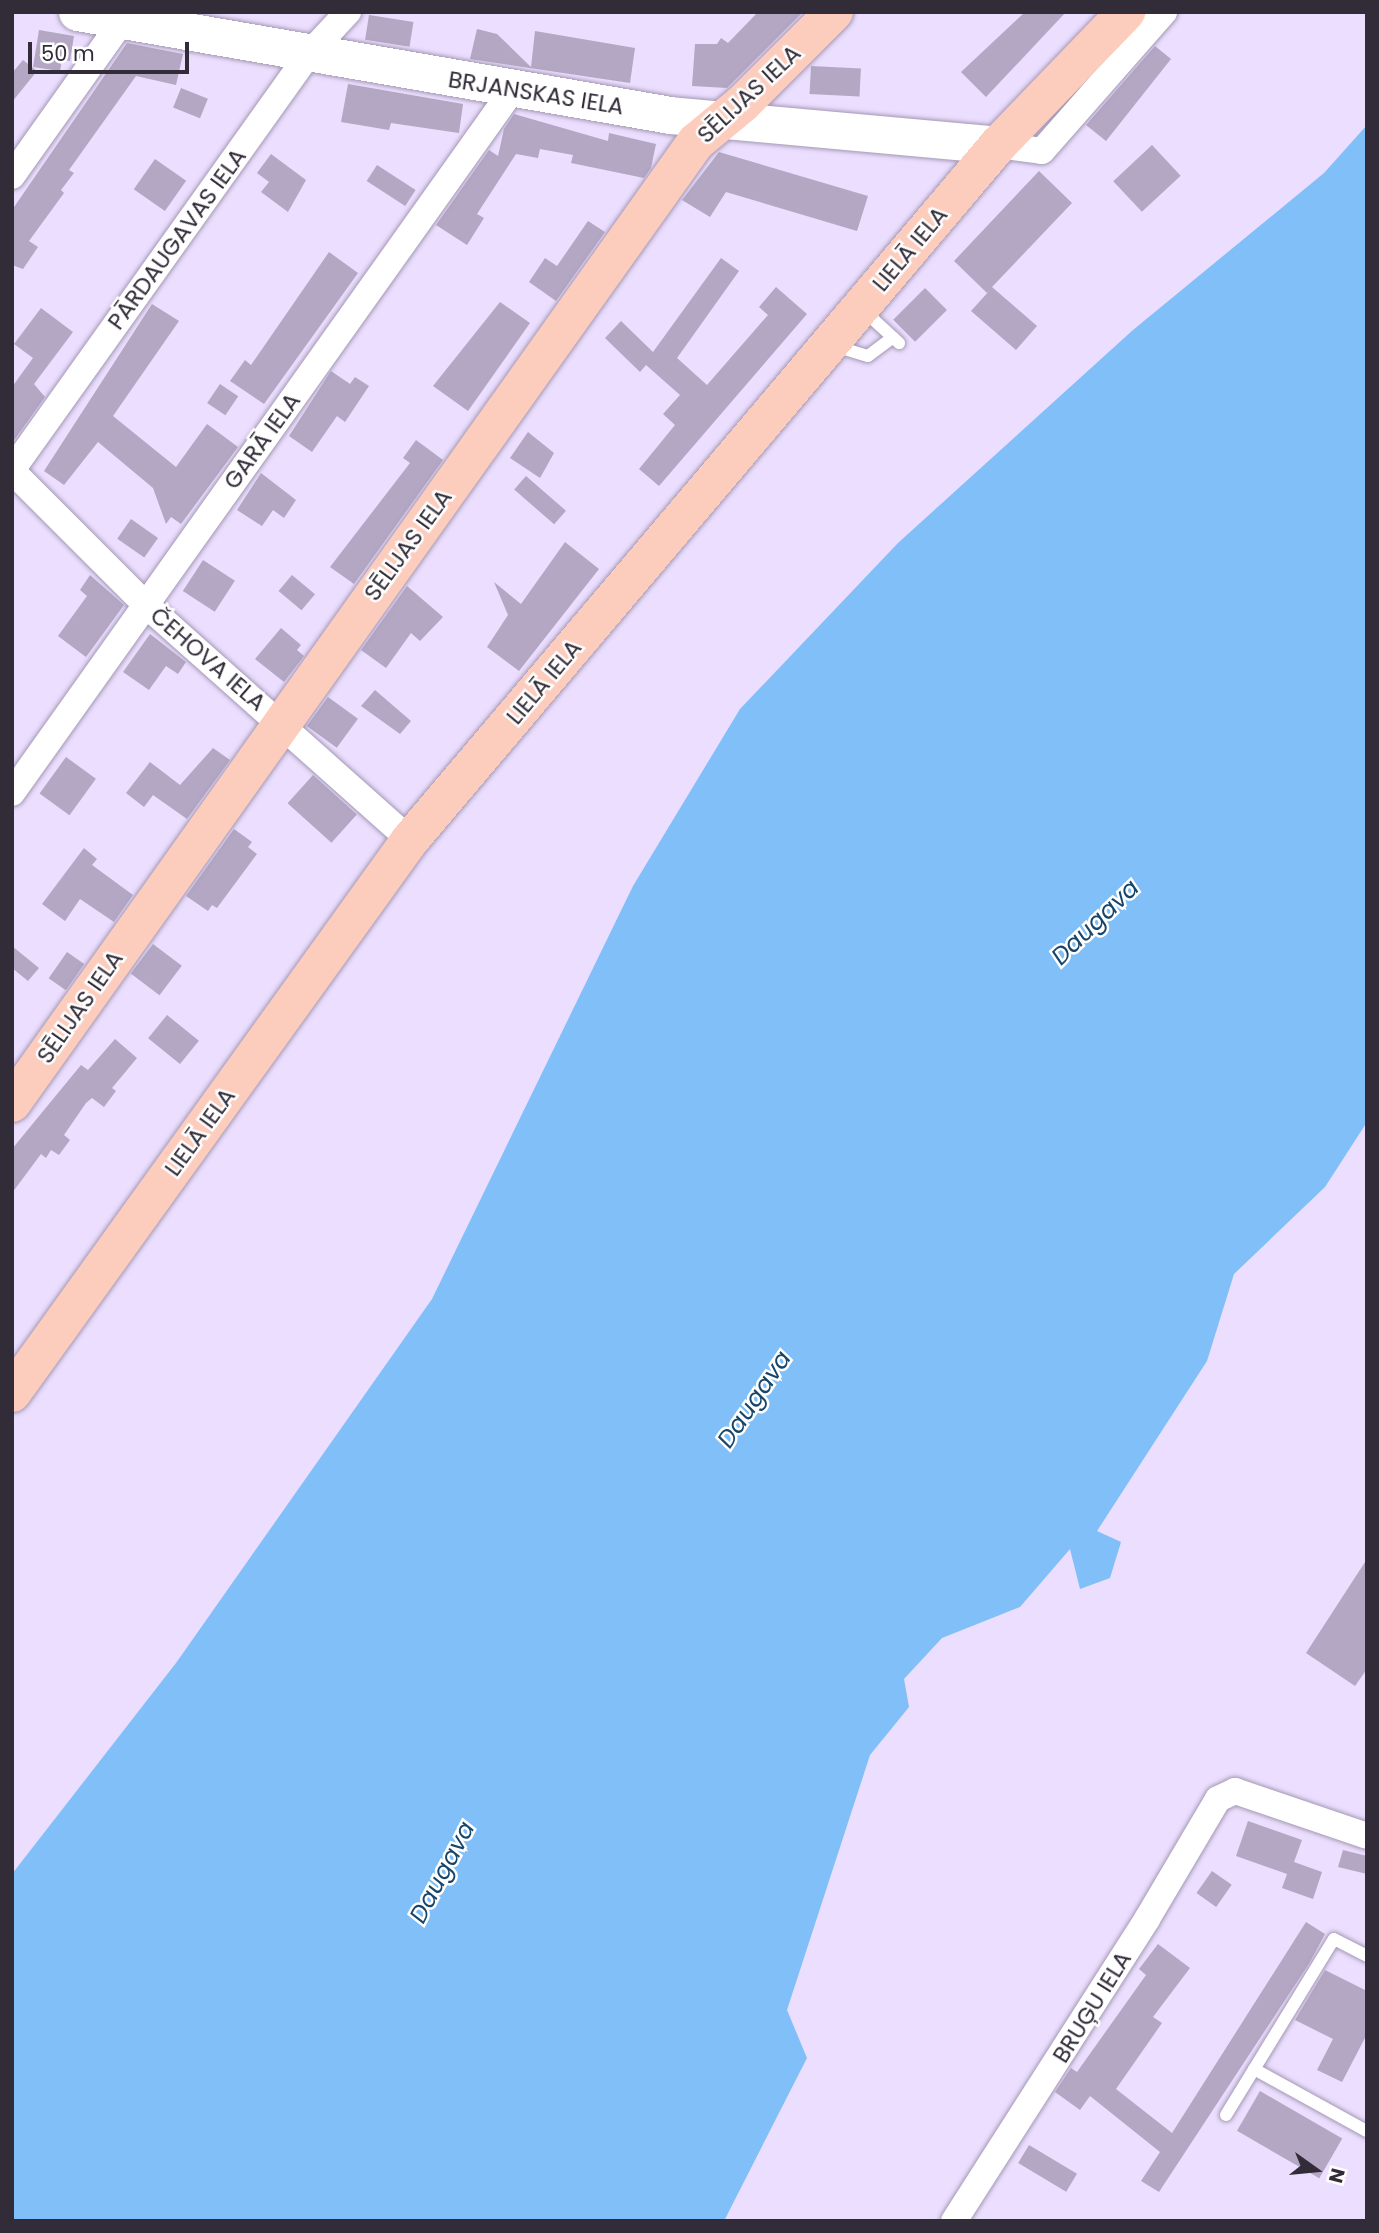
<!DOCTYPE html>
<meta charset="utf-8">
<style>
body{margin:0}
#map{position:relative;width:1379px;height:2233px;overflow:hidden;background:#ebdefe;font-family:Poppins,sans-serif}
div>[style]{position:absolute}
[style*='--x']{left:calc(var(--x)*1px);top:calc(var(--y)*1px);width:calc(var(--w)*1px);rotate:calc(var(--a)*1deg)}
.water>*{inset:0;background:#80bff8}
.building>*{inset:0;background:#b3a7c4;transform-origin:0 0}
.roads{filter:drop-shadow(0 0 2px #a498b5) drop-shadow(0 0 2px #a498b5)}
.service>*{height:12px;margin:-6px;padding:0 6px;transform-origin:6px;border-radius:6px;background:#fff}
.minor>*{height:26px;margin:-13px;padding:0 13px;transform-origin:13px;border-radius:13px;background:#fff}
.secondary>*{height:37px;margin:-18.5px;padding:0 18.5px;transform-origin:18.5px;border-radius:18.5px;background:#fff}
.primary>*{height:38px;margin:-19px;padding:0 19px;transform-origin:19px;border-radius:19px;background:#fcccbd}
span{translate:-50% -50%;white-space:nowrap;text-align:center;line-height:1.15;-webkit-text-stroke:5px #fff;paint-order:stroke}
.street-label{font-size:23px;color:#312c38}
.water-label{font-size:24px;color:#18466b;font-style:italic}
.frame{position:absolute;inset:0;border:14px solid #312c38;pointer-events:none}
.north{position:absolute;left:1281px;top:2135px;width:70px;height:70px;-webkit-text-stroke:5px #fff;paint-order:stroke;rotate:105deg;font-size:19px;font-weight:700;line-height:28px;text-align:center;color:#312c38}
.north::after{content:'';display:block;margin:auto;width:24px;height:32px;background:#312c38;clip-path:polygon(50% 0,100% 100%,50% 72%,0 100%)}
.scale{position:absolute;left:28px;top:42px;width:161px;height:32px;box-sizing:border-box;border:4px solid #312c38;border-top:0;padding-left:9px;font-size:21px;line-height:24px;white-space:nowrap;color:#312c38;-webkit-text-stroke:5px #fff;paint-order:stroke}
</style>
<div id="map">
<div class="water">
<div style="clip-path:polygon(1367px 125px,1367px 1122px,1325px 1187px,1234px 1274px,1207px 1361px,1097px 1531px,1121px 1542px,1110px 1578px,1080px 1589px,1070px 1549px,1020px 1607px,942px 1638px,904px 1679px,909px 1707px,870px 1755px,787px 2010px,807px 2058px,724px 2221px,12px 2221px,12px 1874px,176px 1663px,432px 1299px,633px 886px,740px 709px,898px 543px,1133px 330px,1324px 173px)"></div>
</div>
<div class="building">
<div style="clip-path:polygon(758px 12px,803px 12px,727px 88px,692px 86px,695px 44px,717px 44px,721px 38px,728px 43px)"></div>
<div style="clip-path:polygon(1025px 12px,1066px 12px,986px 97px,961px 72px)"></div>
<div style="left:369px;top:15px;width:45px;height:25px;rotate:9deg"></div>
<div style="clip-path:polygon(477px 29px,497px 34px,531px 67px,535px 31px,635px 48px,630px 83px,470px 59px)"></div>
<div style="clip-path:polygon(39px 30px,74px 36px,70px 61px,62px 60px,60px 71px,33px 67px)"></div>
<div style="clip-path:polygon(127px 43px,183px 54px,176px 85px,136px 76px,69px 170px,74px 173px,61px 190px,64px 193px,29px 241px,38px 247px,23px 269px,12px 265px,12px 210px)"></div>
<div style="clip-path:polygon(1155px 46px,1171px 59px,1106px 141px,1086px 125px)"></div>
<div style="clip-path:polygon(23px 60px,37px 71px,12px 102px,12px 73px)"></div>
<div style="left:811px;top:66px;width:50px;height:28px;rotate:3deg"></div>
<div style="clip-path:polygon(348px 84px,463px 104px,459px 133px,391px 123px,389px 130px,341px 122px)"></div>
<div style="left:181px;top:88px;width:29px;height:21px;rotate:22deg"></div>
<div style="clip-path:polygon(514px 114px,608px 141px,609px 133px,656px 144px,651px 168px,644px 178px,571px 163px,573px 155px,540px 149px,538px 158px,516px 154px,477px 214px,484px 218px,467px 245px,436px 225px,489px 150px,498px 156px,504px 129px)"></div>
<div style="left:1152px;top:145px;width:42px;height:53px;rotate:47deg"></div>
<div style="clip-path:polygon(719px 152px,868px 196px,857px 231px,726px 192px,710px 217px,682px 200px)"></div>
<div style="clip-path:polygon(271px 154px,306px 180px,288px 212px,261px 192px,269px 182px,257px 173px)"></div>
<div style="left:155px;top:159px;width:38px;height:37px;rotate:35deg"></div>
<div style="left:377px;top:165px;width:46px;height:19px;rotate:33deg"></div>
<div style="clip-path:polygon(1039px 171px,1072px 203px,992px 287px,1037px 326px,1016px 350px,971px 311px,990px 290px,987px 293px,954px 261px)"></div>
<div style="clip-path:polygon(588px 221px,605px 232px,556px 301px,529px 282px,545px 258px,557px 266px)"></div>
<div style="clip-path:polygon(329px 252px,358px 273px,264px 404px,230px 381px,245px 360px,251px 365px)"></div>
<div style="clip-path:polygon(721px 258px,739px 271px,677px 358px,707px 385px,768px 315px,759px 307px,776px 287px,807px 314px,659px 486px,639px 469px,675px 425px,663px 414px,680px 395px,646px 365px,640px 372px,605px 338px,621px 321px,653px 352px)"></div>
<div style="left:925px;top:288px;width:31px;height:45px;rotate:45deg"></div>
<div style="clip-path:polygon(500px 302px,530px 323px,468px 411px,433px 386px)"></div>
<div style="clip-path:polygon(152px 304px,179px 321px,113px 416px,176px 467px,207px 424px,238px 447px,181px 524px,171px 517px,166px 524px,153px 488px,98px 442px,64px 485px,44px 471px)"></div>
<div style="clip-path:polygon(41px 308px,73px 332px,34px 384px,45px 397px,12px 443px,12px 387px,33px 358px,14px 344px)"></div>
<div style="clip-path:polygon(331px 371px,350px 384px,355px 377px,369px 386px,345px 422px,337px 416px,312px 452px,289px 436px)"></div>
<div style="left:220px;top:384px;width:22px;height:23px;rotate:34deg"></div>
<div style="clip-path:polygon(528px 432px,554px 453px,540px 478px,510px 458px)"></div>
<div style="clip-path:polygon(416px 440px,443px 460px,354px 584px,330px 567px,410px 463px,403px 458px)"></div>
<div style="clip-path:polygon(261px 473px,296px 500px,284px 518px,273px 510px,262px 526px,237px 510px)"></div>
<div style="left:526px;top:476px;width:53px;height:18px;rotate:41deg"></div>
<div style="left:131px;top:519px;width:33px;height:24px;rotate:35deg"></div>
<div style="clip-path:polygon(565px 542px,599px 569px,519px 671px,487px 647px,508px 615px,494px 582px,521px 604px)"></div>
<div style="left:203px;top:560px;width:38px;height:37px;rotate:33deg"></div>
<div style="clip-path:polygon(90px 575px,124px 605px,86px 657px,58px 636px,87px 596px,80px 590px)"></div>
<div style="left:292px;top:575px;width:30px;height:21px;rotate:40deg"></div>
<div style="clip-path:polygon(407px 586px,443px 617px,420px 641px,411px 633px,386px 668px,361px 650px)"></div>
<div style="clip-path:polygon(281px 628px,301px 645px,297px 650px,304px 656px,284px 682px,255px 659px)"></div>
<div style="clip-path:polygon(150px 634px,186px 662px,178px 674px,166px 666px,149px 690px,123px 672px)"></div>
<div style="clip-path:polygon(375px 690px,411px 721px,400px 734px,361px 706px)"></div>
<div style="left:328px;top:697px;width:37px;height:36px;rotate:36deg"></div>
<div style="clip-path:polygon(213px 748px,230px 760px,187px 819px,153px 795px,144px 807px,126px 793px,150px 762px,180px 785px)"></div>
<div style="left:66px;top:757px;width:37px;height:45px;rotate:36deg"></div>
<div style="left:313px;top:775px;width:59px;height:38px;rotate:42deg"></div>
<div style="clip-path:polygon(234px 829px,252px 842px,248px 847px,257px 854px,217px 908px,212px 905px,208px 911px,186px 896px)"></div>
<div style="clip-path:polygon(84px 848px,97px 859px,92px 865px,133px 895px,114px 922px,80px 899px,65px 921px,42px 904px)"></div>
<div style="left:153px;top:944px;width:36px;height:37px;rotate:37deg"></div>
<div style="clip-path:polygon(12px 946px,39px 968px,28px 981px,12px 968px)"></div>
<div style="left:67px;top:952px;width:21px;height:32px;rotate:35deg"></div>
<div style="left:167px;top:1015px;width:41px;height:30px;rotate:39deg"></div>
<div style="clip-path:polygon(115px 1039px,137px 1058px,112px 1088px,116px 1091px,104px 1107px,92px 1098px,86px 1103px,64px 1135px,70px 1140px,59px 1155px,51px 1150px,46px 1158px,41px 1154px,12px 1193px,12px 1149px,81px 1065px,88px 1070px)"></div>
<div style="clip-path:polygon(1367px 1559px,1367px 1669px,1355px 1686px,1306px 1653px)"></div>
<div style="clip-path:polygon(1248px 1821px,1302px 1840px,1294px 1862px,1322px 1872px,1313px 1899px,1282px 1888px,1287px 1874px,1236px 1856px)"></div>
<div style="clip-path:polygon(1343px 1850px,1367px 1856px,1367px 1874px,1338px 1867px)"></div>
<div style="left:1212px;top:1871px;width:24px;height:27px;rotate:35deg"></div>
<div style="clip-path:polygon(1306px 1922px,1325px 1934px,1310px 1962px,1159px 2192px,1141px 2181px,1160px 2152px,1090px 2096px,1080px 2110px,1055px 2092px,1071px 2068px,1077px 2072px,1146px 1975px,1139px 1969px,1158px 1944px,1190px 1968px,1153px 2017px,1162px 2023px,1116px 2089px,1172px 2133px)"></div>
<div style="clip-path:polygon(1325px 1970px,1367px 1991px,1367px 2034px,1342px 2082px,1317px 2070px,1333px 2039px,1295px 2020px)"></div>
<div style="left:1260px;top:2091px;width:95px;height:46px;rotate:30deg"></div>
<div style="left:1029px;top:2145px;width:56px;height:21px;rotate:31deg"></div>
</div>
<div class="roads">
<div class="service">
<div style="--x:863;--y:310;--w:49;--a:42.5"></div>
<div style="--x:835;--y:346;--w:34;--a:17"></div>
<div style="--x:868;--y:356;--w:31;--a:-37"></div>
<div style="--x:1254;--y:2069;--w:129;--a:28.8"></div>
<div style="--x:1226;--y:2115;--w:206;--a:-58.5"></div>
<div style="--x:1334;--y:1939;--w:37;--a:27"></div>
</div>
<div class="minor">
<div style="--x:998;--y:145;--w:44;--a:7.8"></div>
<div style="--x:1042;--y:151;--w:185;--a:-48.7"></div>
<div style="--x:12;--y:176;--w:191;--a:-54.6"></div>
<div style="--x:12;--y:470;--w:510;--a:-54.5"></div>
<div style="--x:308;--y:55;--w:59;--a:-47.1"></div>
<div style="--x:12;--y:471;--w:188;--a:45"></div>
<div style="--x:145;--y:604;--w:355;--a:41.7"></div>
<div style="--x:12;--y:793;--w:864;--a:-54.56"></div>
<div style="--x:954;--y:2221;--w:358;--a:-57.4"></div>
<div style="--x:1147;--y:1919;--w:139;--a:-59.4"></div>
<div style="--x:1218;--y:1799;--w:19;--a:-25"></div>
<div style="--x:1235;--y:1791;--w:139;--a:18.8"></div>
</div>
<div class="secondary">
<div style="--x:77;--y:12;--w:602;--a:9.85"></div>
<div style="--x:670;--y:115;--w:329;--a:5.2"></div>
</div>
<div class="primary">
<div style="--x:12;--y:1103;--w:1180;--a:-54.56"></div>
<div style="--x:696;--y:142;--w:60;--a:-39.6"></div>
<div style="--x:742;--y:104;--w:130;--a:-45"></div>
<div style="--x:12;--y:1393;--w:681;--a:-54.26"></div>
<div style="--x:410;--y:840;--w:910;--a:-49.77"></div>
<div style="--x:998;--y:145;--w:185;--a:-46.1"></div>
</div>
</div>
<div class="street-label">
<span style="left:536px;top:93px;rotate:9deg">BRJANSKAS IELA</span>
<span style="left:749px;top:94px;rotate:-43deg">SĒLIJAS IELA</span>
<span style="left:177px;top:239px;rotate:-54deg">PĀRDAUGAVAS IELA</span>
<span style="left:910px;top:249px;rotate:-50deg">LIELĀ IELA</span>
<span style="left:262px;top:441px;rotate:-54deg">GARĀ IELA</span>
<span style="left:408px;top:545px;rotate:-54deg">SĒLIJAS IELA</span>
<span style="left:208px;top:659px;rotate:41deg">ČEHOVA IELA</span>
<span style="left:544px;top:682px;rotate:-50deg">LIELĀ IELA</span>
<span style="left:80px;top:1007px;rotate:-55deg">SĒLIJAS IELA</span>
<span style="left:200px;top:1132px;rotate:-54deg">LIELĀ IELA</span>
<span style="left:1092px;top:2007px;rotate:-58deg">BRUĢU IELA</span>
</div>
<div class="water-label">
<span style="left:1095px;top:922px;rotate:-44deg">Daugava</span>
<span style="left:754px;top:1399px;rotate:-56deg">Daugava</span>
<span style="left:442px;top:1872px;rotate:-62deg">Daugava</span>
</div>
<div class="frame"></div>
<div class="north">N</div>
<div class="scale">50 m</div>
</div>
